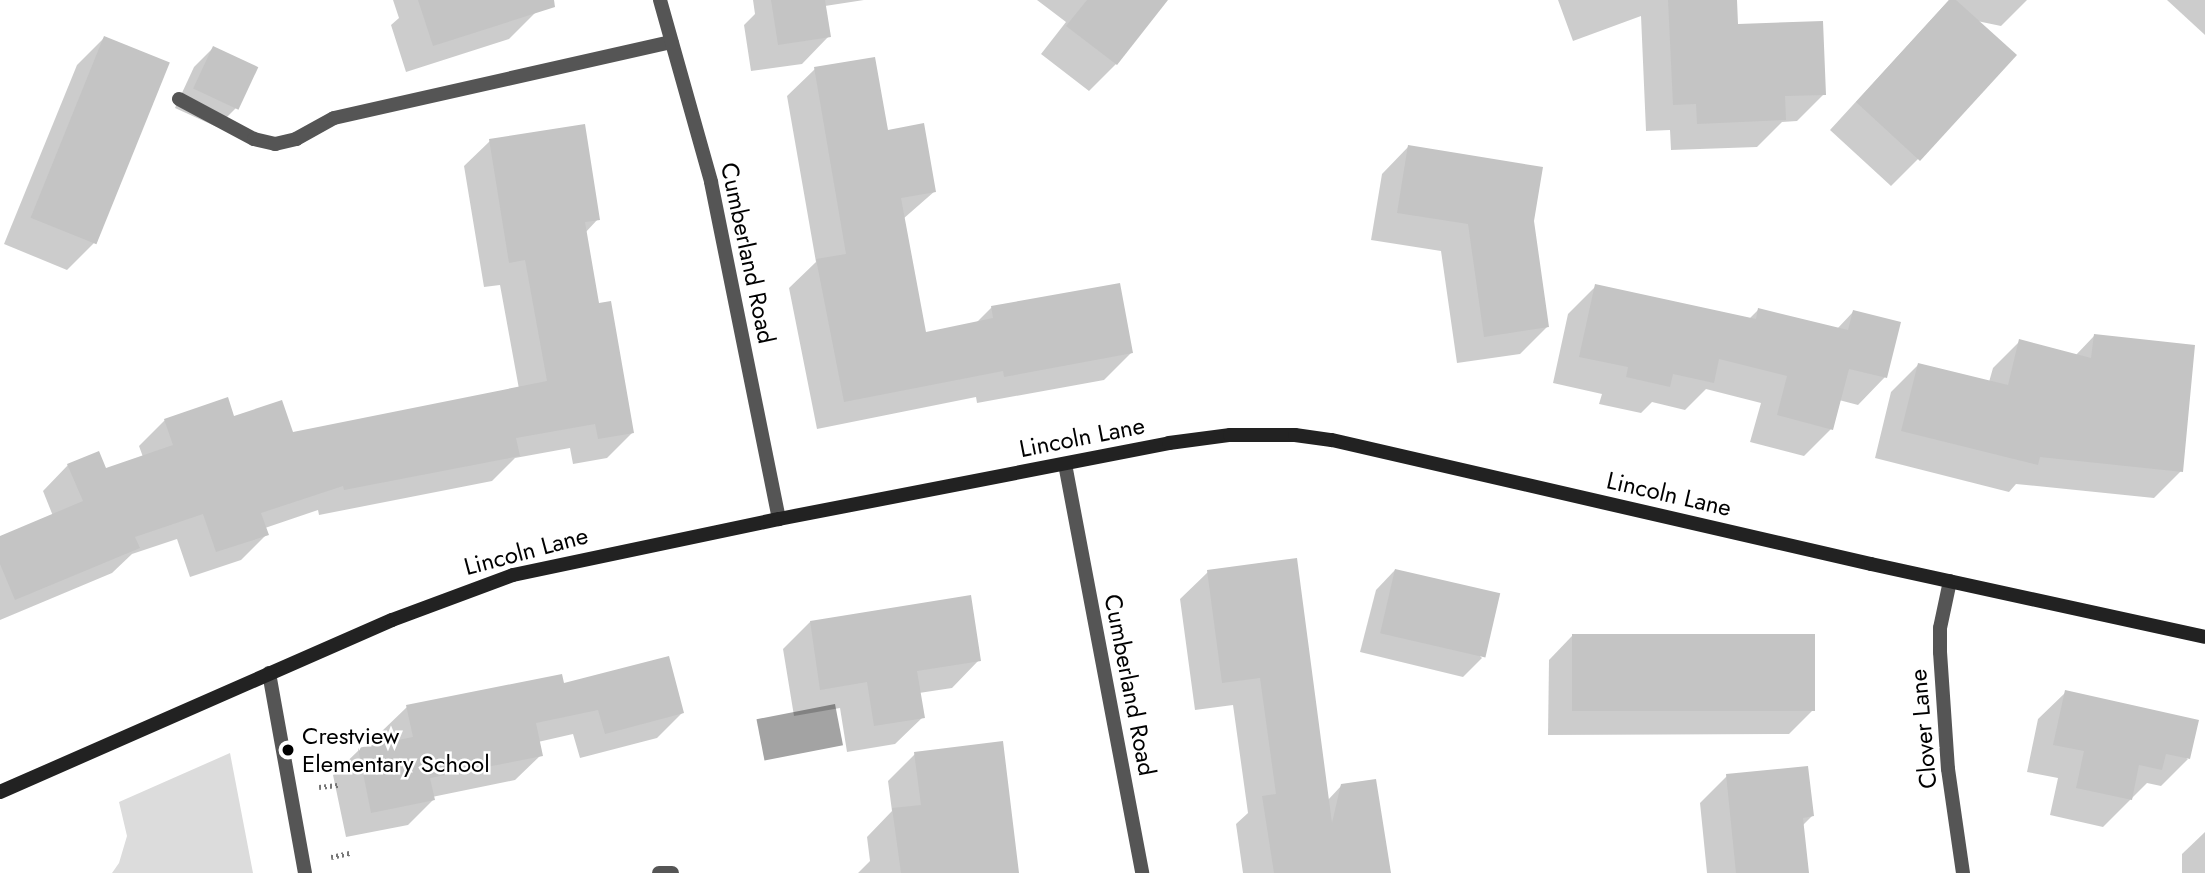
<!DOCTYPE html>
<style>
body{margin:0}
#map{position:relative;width:2205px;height:873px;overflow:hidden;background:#fff;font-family:Jost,sans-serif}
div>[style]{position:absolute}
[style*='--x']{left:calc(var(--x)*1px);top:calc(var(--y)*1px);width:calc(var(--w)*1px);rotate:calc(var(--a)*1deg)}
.green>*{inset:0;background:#dcdcdc}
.water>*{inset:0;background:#a3a3a3;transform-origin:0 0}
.shadow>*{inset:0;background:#0003}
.building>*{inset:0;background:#c4c4c4;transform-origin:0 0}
.path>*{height:4.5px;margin-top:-2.25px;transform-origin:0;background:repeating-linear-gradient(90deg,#777 0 2px,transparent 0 5.5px)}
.lane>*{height:14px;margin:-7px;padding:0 7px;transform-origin:7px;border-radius:7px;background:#555}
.street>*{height:14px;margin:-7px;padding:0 7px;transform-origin:7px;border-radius:7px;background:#555}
.secondary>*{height:14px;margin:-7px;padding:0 7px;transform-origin:7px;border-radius:7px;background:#222}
.dots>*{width:19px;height:19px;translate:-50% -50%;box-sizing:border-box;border:4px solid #fff;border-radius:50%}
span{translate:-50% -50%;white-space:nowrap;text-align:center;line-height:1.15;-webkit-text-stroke:5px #fff;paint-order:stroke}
.street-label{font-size:24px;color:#000}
.poi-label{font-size:24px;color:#000}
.left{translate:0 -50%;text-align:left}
</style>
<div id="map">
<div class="green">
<div style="clip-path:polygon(230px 753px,253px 873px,112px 873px,119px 863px,127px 836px,119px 802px)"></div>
</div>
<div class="water">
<div style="left:835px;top:704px;width:42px;height:80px;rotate:79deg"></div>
</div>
<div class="shadow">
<div style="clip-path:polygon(393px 0,532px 0,536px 12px,509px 39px,406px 72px,391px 25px,399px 18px)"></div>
<div style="clip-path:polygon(753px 0,864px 0,825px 6px,829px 36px,802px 64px,751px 71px,744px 25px,755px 14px)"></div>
<div style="clip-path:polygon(1037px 0,1166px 0,1116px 64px,1089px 91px,1041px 54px,1066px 22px)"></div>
<div style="clip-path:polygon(1558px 0,1695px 0,1737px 26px,1824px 94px,1797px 121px,1782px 122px,1757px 147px,1671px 150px,1670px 130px,1646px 131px,1641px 16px,1573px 41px)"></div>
<div style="clip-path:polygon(1949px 0,2027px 0,2001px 26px,1977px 21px,1918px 159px,1891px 186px,1830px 130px)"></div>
<div style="clip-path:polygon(2167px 0,2205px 0,2205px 35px)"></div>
<div style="clip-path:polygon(104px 38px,94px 243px,67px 270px,4px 244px,77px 65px)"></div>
<div style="clip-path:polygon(213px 48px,236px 108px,217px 127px,175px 108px,194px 67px)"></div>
<div style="clip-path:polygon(815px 69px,886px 132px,935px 191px,903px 219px,924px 334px,976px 323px,992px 307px,1131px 353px,1104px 380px,977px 403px,976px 397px,817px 429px,789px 288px,816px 262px,787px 96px)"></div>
<div style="clip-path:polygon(490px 141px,598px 219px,585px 233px,598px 305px,633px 432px,607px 458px,573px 464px,570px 448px,515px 458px,492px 481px,319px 515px,318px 510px,265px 528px,267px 534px,241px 560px,190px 577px,177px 539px,132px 554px,112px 573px,0 620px,0 538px,53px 516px,43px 491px,68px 465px,105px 471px,143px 457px,139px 446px,165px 420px,233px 419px,292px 434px,519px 389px,500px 285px,484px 287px,464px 166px)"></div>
<div style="clip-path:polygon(1409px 146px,1532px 221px,1547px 327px,1520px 354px,1457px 363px,1441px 251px,1371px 240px,1382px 174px)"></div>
<div style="clip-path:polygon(1596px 286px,1749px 319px,1759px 309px,1837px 329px,1853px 312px,1885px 377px,1858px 405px,1839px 400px,1831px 429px,1804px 456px,1750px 442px,1761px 403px,1706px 389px,1685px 410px,1652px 402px,1641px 413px,1599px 404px,1602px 394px,1553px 383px,1568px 314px)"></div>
<div style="clip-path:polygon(2094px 336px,2181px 471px,2154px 498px,2016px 484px,2009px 492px,1875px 458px,1891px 392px,1918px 365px,1989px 382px,1993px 368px,2020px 341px,2075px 356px)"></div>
<div style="clip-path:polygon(1395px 570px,1482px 658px,1463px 677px,1360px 652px,1376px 590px)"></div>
<div style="clip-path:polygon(1208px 572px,1327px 801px,1342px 785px,1389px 873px,1243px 873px,1236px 824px,1248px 813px,1233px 705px,1195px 710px,1180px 599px)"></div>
<div style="clip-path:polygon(810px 622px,979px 660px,952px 688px,919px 693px,923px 717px,895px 744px,847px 752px,840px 708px,794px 716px,783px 649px)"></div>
<div style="clip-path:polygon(1572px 636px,1813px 710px,1789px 734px,1548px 735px,1549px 660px)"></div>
<div style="clip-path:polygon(563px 685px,682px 713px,657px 738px,580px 758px,573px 734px,538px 742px,541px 755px,515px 780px,432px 797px,433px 800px,408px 825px,346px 837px,333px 775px,359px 750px,384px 745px,381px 732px,407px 707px)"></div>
<div style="clip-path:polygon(2066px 692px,2188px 759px,2161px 786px,2147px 783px,2103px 827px,2050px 815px,2058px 778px,2027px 772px,2038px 719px)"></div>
<div style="clip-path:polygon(915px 754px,1018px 873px,858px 873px,870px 861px,867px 837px,892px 811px,888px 781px)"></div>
<div style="clip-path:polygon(1727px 776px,1812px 816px,1802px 826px,1807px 873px,1707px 873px,1700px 803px)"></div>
<div style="clip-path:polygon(2205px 832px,2205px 873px,2182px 873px,2182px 854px)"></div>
</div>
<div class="building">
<div style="clip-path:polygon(418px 0,554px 0,555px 7px,433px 46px)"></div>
<div style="clip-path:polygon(771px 0,825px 0,831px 37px,778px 45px)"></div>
<div style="clip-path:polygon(1087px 0,1168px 0,1117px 65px,1066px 26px)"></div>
<div style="clip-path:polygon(1668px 0,1737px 0,1738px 24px,1823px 21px,1826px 95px,1785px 96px,1786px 120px,1697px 124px,1696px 104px,1673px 105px)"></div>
<div style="clip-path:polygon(1949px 0,1956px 0,2017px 55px,1920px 161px,1856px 102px)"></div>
<div style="left:104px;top:36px;width:71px;height:196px;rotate:22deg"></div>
<div style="left:213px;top:46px;width:50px;height:47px;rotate:25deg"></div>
<div style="clip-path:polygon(875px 57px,888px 130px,924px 123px,936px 192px,901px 198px,926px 332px,993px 318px,991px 306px,1120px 283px,1133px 353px,1004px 377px,1003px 371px,844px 402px,816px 259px,846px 254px,814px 67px)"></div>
<div style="clip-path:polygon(585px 124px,600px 220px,585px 222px,599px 303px,611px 301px,634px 433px,598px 439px,595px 424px,516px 438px,520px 456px,344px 490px,343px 486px,261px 513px,269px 535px,216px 552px,203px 514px,135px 537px,140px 548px,15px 600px,0 564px,0 536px,83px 501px,67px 464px,99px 451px,106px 468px,173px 445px,164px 419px,228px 397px,234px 416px,282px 400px,293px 432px,547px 381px,525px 260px,509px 263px,489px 139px)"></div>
<div style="clip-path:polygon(1408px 145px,1543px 167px,1534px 221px,1549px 327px,1484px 337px,1468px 224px,1397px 213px)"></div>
<div style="clip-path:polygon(1595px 284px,1756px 319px,1758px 308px,1848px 330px,1853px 310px,1901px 322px,1887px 378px,1849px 369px,1833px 430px,1777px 415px,1787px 376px,1719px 359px,1714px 383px,1673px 374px,1670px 387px,1626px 377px,1628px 367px,1579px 357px)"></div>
<div style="clip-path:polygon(2094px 334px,2195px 345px,2183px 472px,2040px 457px,2038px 465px,1901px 431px,1918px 363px,2008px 385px,2019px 339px,2091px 358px)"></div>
<div style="clip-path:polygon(1297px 558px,1332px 823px,1341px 784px,1376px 779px,1391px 873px,1274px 873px,1262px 796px,1276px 794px,1260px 678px,1222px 683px,1207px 570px)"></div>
<div style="left:1395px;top:569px;width:108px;height:66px;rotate:13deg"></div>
<div style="clip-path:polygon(971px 595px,981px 661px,917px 671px,925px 718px,874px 726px,867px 682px,820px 690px,810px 621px)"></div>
<div style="left:1572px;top:634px;width:243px;height:77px"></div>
<div style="clip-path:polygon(669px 656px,684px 713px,605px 734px,598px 710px,536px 723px,543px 756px,430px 778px,435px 800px,371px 813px,358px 748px,413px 737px,406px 705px,562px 674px,564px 683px)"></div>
<div style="clip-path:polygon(2065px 690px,2199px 720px,2190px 759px,2166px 754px,2162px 770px,2139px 765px,2132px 800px,2076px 788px,2084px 751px,2053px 745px)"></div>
<div style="clip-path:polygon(1003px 741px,1019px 873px,901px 873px,892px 808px,921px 805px,914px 752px)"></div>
<div style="clip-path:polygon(1808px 766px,1814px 816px,1803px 818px,1809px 873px,1736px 873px,1726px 774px)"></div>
</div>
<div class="path">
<div style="--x:319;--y:787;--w:19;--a:-6"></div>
<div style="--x:331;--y:857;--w:19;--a:-12"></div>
</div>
<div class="lane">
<div style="--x:179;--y:99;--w:85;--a:28.1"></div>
<div style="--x:254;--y:139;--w:22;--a:13"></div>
<div style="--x:275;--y:144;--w:22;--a:-13"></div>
<div style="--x:296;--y:139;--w:43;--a:-28.9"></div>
<div style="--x:334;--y:118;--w:346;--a:-12.7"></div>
<div style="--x:269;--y:673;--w:203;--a:79.8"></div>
<div style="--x:659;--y:873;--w:13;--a:0"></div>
</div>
<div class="street">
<div style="--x:660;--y:0;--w:189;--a:74.3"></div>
<div style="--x:711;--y:182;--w:344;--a:78.6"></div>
<div style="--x:1065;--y:464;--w:416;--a:79.3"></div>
<div style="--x:1950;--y:581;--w:48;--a:102"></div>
<div style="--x:1940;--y:628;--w:24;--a:90"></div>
<div style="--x:1940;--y:652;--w:117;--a:86.1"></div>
<div style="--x:1948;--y:769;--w:105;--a:81.8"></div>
</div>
<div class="secondary">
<div style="--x:0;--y:792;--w:428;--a:-23.7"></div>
<div style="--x:392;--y:620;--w:129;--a:-20.4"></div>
<div style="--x:513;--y:575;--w:272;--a:-11.9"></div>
<div style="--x:779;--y:519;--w:397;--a:-11"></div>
<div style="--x:1169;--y:443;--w:62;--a:-7.5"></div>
<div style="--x:1230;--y:435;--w:65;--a:0"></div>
<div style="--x:1295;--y:435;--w:37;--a:8"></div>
<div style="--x:1332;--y:440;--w:553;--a:12.96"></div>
<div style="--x:1871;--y:564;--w:342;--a:12.3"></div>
</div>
<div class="dots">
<div style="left:288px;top:750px;background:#000"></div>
</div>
<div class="street-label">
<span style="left:748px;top:253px;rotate:78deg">Cumberland Road</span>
<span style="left:1082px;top:437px;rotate:-11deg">Lincoln Lane</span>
<span style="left:1669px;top:494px;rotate:13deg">Lincoln Lane</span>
<span style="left:526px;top:551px;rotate:-15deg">Lincoln Lane</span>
<span style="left:1130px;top:685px;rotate:79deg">Cumberland Road</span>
<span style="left:1923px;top:729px;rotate:-95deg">Clover Lane</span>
</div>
<div class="poi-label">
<span class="left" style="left:302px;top:750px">Crestview<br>Elementary School</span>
</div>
</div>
